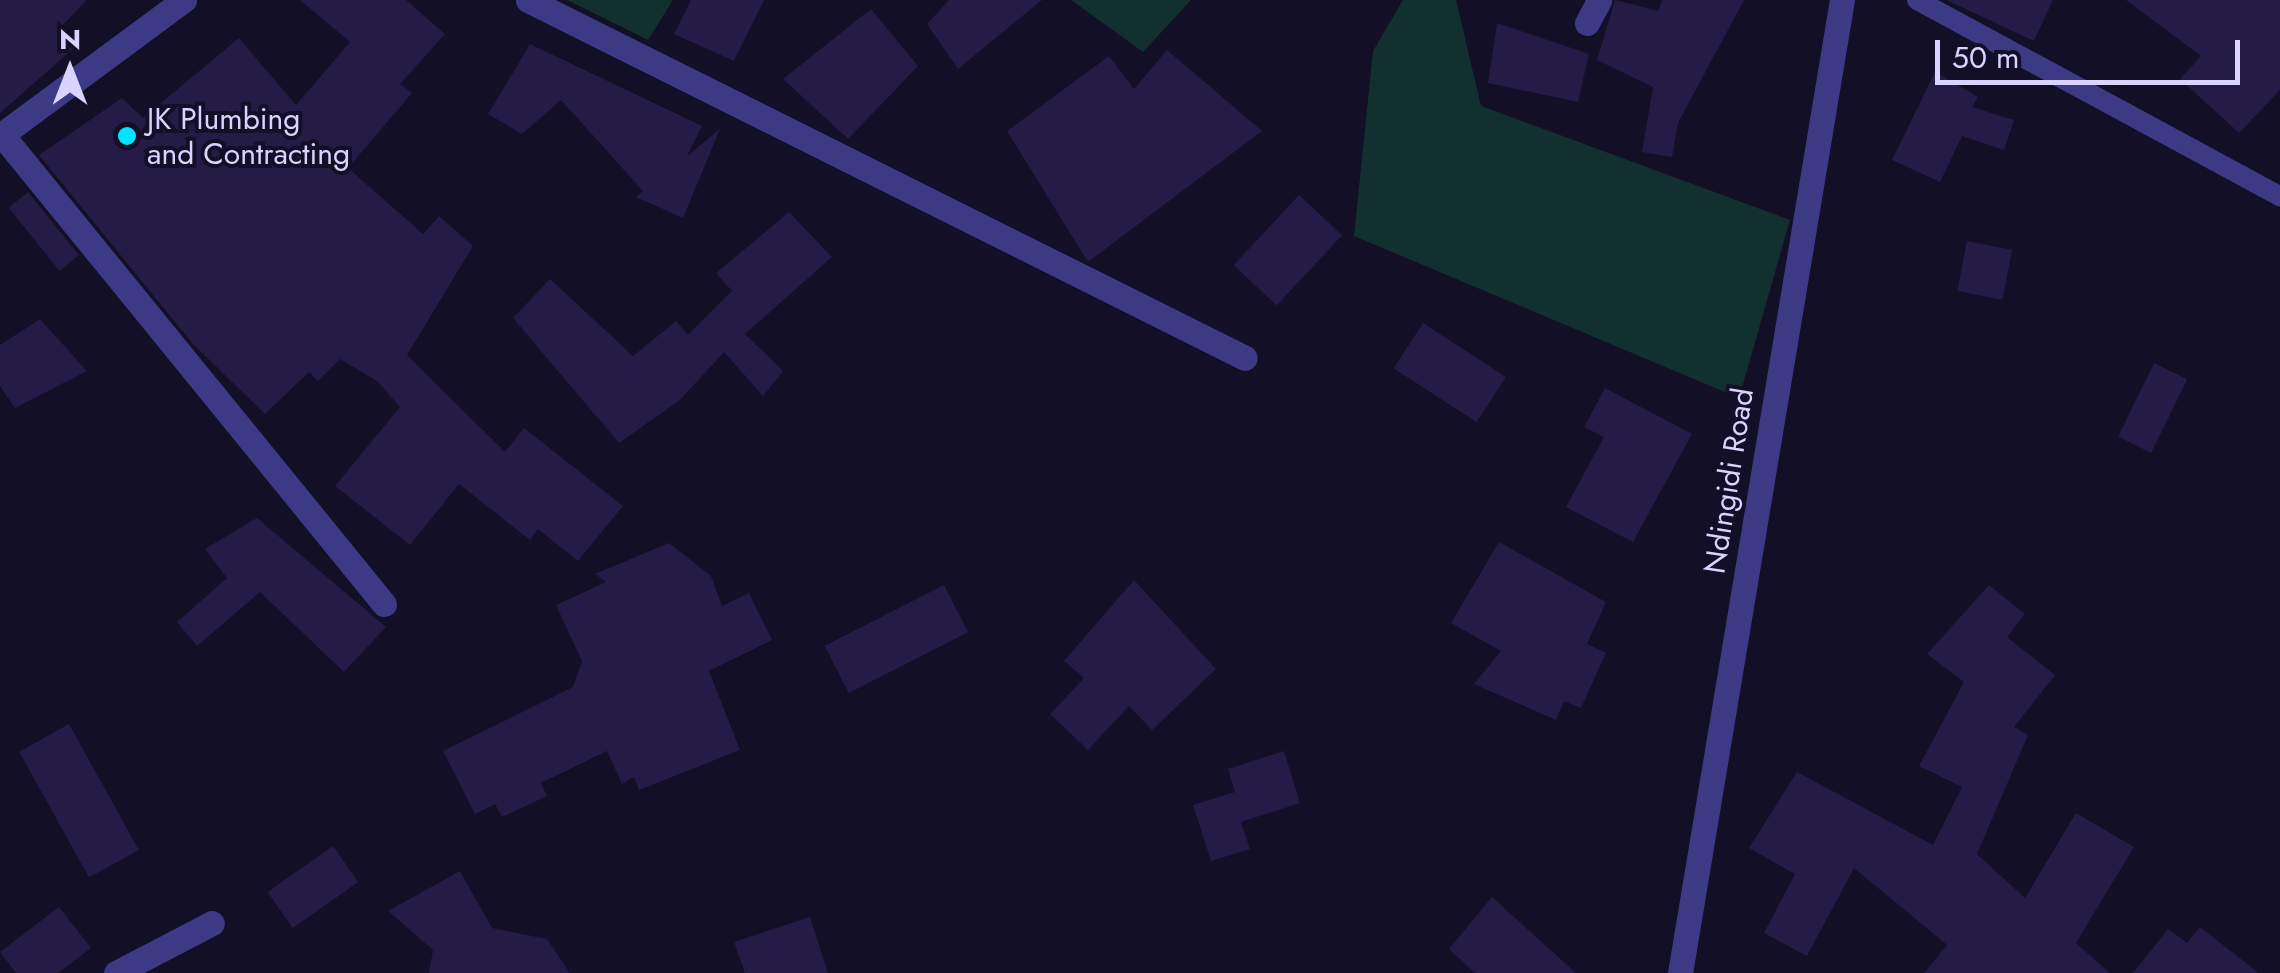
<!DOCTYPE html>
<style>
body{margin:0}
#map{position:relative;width:2280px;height:973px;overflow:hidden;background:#130f26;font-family:Jost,sans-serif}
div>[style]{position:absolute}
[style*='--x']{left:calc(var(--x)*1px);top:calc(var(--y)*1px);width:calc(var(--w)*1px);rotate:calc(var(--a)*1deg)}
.green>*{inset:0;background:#12302f}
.building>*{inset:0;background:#241b47;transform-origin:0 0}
.service>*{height:20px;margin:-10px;padding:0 10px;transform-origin:10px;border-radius:10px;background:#3d3a85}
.minor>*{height:25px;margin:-12.5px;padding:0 12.5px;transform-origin:12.5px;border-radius:12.5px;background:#3d3a85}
.tertiary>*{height:25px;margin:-12.5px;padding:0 12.5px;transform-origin:12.5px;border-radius:12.5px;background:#3d3a85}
.dots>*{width:28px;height:28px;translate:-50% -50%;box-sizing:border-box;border:5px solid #130f26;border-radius:50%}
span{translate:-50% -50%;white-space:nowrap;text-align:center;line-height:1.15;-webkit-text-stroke:8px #130f26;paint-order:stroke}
.poi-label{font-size:30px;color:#d9d4ff}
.left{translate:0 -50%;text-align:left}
.street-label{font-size:30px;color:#d9d4ff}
.north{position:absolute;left:20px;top:20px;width:100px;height:100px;-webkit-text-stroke:8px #130f26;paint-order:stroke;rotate:0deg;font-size:28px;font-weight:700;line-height:40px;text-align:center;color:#d9d4ff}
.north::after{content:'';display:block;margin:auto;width:35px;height:45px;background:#d9d4ff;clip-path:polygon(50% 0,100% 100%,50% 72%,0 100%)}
.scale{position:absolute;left:1935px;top:40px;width:305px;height:45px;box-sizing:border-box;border:5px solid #d9d4ff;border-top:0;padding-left:12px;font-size:30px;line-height:35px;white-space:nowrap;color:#d9d4ff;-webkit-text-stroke:8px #130f26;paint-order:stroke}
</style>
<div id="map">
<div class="green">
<div style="clip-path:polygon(567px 0,673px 0,648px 40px)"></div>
<div style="clip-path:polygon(1071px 0,1191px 0,1143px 52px)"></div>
<div style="clip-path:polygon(1403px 0,1456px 0,1481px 106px,1790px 220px,1739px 398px,1354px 236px,1373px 51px)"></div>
</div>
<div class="building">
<div style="clip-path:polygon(0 0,87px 0,56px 32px,74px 48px,0 113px)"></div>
<div style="clip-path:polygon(300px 0,406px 0,445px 34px,400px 84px,412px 93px,348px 168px,423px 234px,439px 216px,473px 246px,407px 355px,505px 452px,524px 428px,623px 506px,578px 561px,538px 529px,530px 540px,459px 484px,410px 545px,335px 486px,400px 407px,377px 381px,340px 359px,318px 381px,309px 372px,265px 414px,193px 344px,39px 155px,122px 98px,143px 118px,239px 38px,296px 105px,350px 42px)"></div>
<div style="clip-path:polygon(691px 0,764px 0,734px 61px,674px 34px)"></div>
<div style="clip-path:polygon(949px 0,1042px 0,958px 69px,927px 24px)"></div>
<div style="clip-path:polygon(1615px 0,1658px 11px,1662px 0,1744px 0,1678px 123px,1672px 157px,1642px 152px,1653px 87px,1597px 60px)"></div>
<div style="clip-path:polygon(1946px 0,2053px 0,2034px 41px)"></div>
<div style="clip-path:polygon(2126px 0,2280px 0,2280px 90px,2239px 133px,2180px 79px,2201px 56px)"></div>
<div style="clip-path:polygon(871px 9px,918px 66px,848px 139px,783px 79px)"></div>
<div style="clip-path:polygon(1497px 23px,1589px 54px,1578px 102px,1488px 83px)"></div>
<div style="clip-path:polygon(530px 44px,702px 126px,687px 156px,720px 129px,683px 218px,636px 197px,643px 191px,561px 100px,522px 134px,488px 114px)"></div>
<div style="clip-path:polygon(1167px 50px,1262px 131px,1088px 262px,1007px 131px,1109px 56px,1134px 89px)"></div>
<div style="clip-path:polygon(1935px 72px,1978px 97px,1972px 107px,2014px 120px,2004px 150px,1962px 136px,1940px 182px,1892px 160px)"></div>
<div style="left:28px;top:192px;width:81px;height:25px;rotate:51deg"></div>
<div style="left:1299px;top:195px;width:59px;height:96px;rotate:43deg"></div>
<div style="clip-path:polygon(789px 212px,832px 257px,745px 334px,783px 371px,763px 396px,724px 352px,680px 400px,619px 443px,513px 318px,550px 279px,633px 356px,676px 321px,688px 335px,732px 291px,716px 273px)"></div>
<div style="left:1967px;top:241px;width:46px;height:51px;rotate:11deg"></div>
<div style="clip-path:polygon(40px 319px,87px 371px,15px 408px,0 386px,0 345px)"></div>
<div style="left:1423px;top:323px;width:99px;height:54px;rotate:33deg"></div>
<div style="left:2154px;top:363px;width:37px;height:82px;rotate:26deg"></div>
<div style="clip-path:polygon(1605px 388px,1692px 434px,1633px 542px,1566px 507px,1604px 437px,1584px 427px)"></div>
<div style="clip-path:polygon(257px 518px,386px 627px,344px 672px,260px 592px,197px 646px,177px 622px,227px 578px,205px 549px)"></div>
<div style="clip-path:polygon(1499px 542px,1606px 602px,1587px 644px,1606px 653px,1581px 708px,1564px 701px,1556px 720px,1474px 684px,1501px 651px,1451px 623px)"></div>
<div style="clip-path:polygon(669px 543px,711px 576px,722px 606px,749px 593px,772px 640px,709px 671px,740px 750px,639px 790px,634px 777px,622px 784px,607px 751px,541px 783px,547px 796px,502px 817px,495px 804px,475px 814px,443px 751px,573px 687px,582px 661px,556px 605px,606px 582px,595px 574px)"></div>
<div style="clip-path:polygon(1134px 580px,1216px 669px,1152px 730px,1129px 706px,1088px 750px,1050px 714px,1084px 678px,1064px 661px)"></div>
<div style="left:944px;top:585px;width:53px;height:134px;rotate:63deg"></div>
<div style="clip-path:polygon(1989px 585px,2025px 614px,2007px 637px,2055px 675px,2014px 727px,2028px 735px,1977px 854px,2025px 898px,2076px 813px,2134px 847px,2076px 943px,2110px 973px,1924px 973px,1947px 945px,1854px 868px,1807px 956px,1764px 933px,1795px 874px,1749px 848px,1797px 772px,1933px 845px,1962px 787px,1919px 766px,1964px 682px,1927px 654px)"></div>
<div style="left:69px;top:724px;width:144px;height:57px;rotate:61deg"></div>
<div style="clip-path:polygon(1284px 751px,1300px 803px,1241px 822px,1250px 849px,1211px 861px,1193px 805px,1235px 792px,1228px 769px)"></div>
<div style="left:333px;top:846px;width:44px;height:80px;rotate:55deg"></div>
<div style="clip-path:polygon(460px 871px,492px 928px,547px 939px,570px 973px,429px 973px,433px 950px,388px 911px)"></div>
<div style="clip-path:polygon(1492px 897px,1576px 973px,1475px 973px,1449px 949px)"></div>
<div style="clip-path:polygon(59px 907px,91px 948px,58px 973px,16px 973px,0 952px)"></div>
<div style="clip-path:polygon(810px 917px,828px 973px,745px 973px,734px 942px)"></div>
<div style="clip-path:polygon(2200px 927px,2259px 973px,2133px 973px,2168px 929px,2187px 943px)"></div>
</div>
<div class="service">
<div style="--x:1917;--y:0;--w:413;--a:28.4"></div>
</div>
<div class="minor">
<div style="--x:528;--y:0;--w:801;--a:26.53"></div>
<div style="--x:1587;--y:23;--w:26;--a:-62"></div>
<div style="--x:2;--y:135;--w:605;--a:50.84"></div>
<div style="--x:116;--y:973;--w:108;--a:-27.5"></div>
<div style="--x:1680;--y:973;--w:986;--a:-80.55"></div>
</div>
<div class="tertiary">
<div style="--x:0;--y:136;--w:229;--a:-36.5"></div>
</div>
<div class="dots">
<div style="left:127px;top:136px;background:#00e5ff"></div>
</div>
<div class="poi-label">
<span class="left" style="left:147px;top:136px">JK Plumbing<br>and Contracting</span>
</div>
<div class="street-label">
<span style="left:1729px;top:481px;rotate:-81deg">Ndingidi Road</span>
</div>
<div class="north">N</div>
<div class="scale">50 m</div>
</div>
